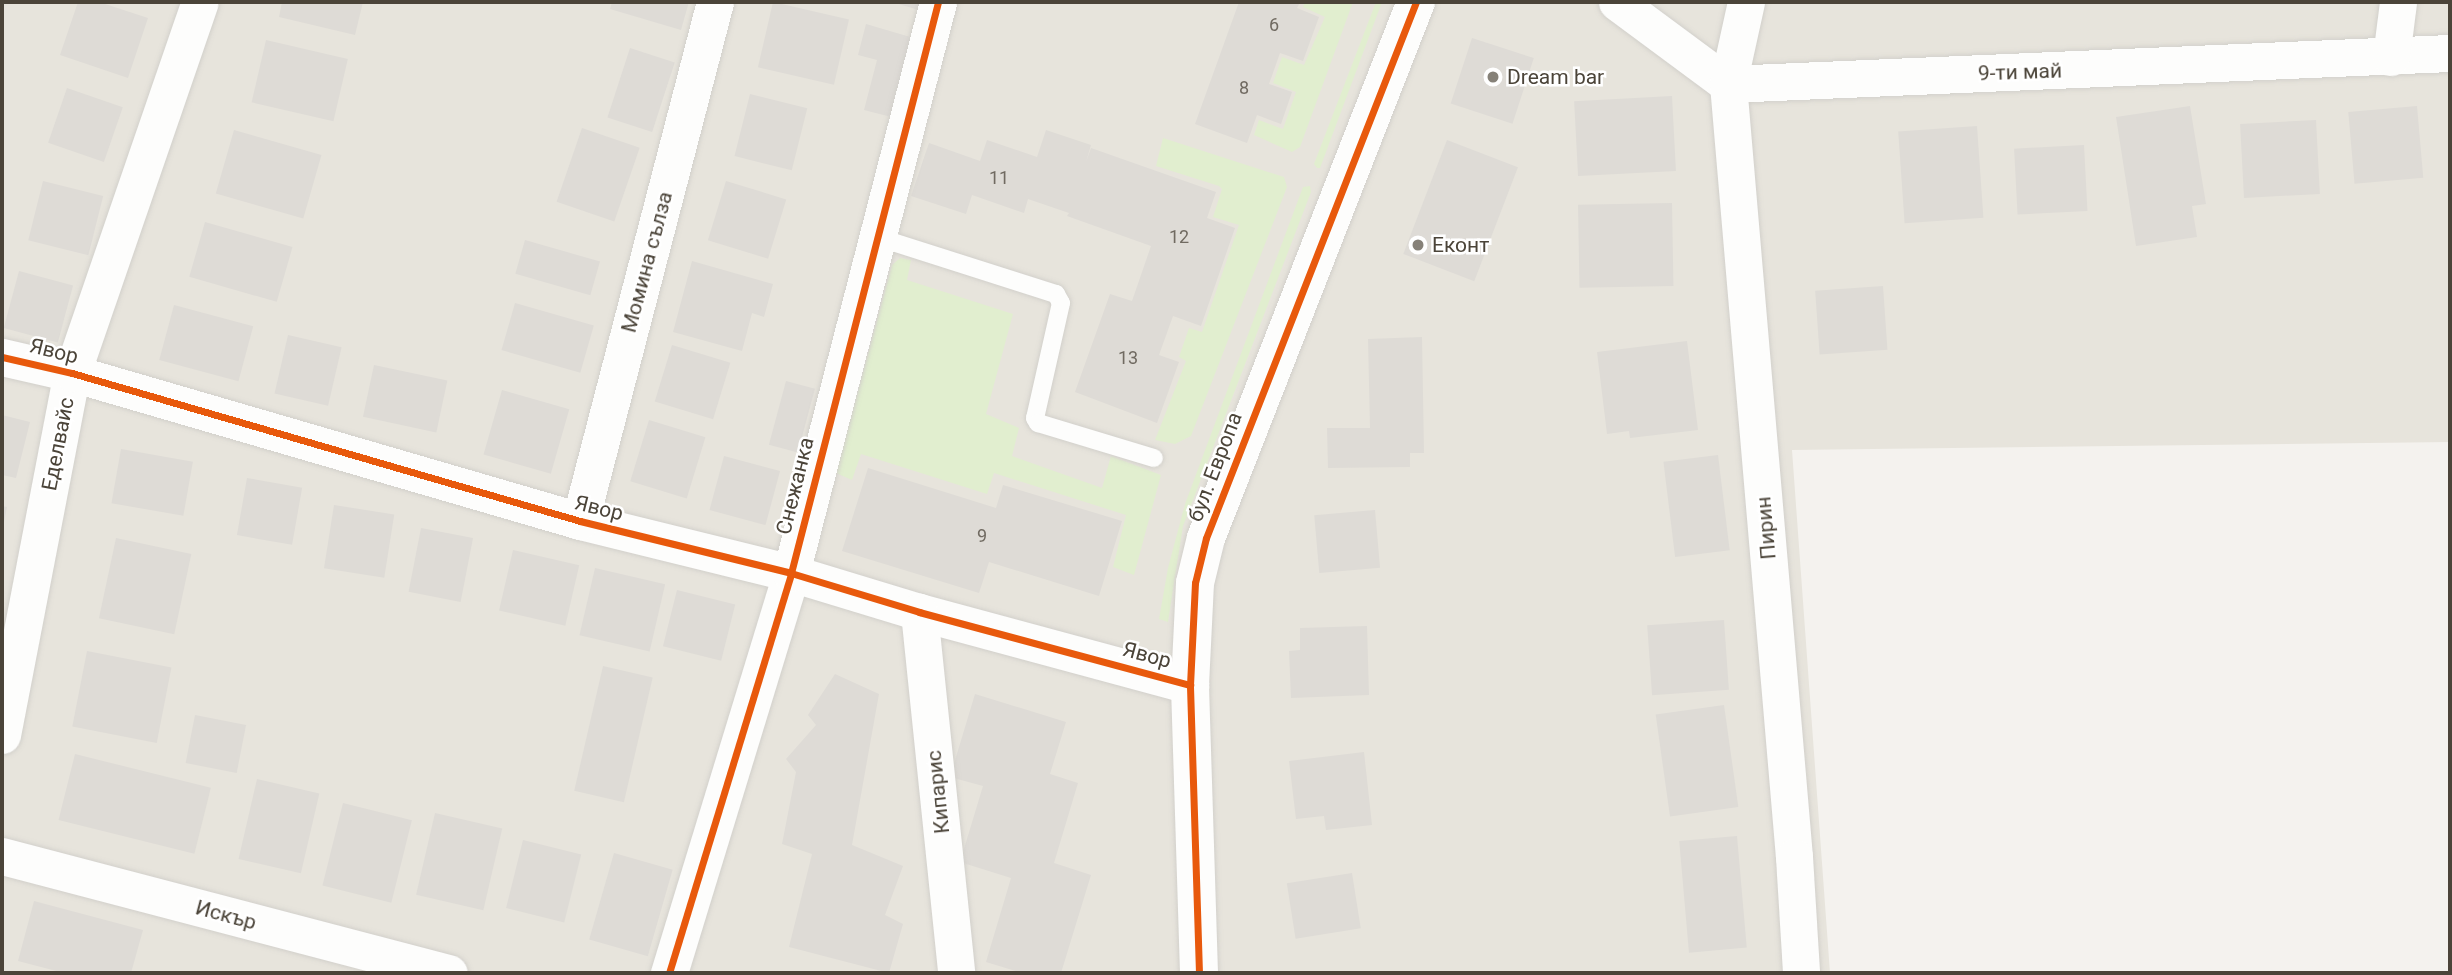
<!DOCTYPE html>
<meta charset="utf-8">
<style>
body{margin:0}
#map{position:relative;width:2452px;height:975px;overflow:hidden;background:#f4f2ee;font-family:Roboto,sans-serif}
div>[style]{position:absolute}
[style*='--x']{left:calc(var(--x)*1px);top:calc(var(--y)*1px);width:calc(var(--w)*1px);rotate:calc(var(--a)*1deg)}
.residential>*{inset:0;background:#e7e4dc}
.green>*{inset:0;background:#e1eecf}
.building>*{inset:0;background:#dedbd6;transform-origin:0 0}
.roads{filter:drop-shadow(0 0 2px #d2d0cb) drop-shadow(0 0 2px #d2d0cb)}
.service>*{height:18px;margin:-9px;padding:0 9px;transform-origin:9px;border-radius:9px;background:#fdfdfc}
.minor>*{height:37px;margin:-18.5px;padding:0 18.5px;transform-origin:18.5px;border-radius:18.5px;background:#fdfdfc}
.tertiary>*{height:38px;margin:-19px;padding:0 19px;transform-origin:19px;border-radius:19px;background:#fdfdfc}
.cycleway>*{height:7px;margin:-3.5px;padding:0 3.5px;transform-origin:3.5px;border-radius:3.5px;background:#e8590c}
.dots>*{width:19px;height:19px;translate:-50% -50%;box-sizing:border-box;border:4px solid #fff;border-radius:50%}
span{translate:-50% -50%;white-space:nowrap;text-align:center;line-height:1.15;-webkit-text-stroke:5px #fff;paint-order:stroke}
.number-label{font-size:18px;color:#706a61}
.number-label span{-webkit-text-stroke-width:0}
.street-label{font-size:21px;color:#4b4439}
.poi-label{font-size:21px;color:#4b4439}
.left{translate:0 -50%;text-align:left}
.frame{position:absolute;inset:0;border:4px solid #4b4439;pointer-events:none}
</style>
<div id="map">
<div class="residential">
<div style="clip-path:polygon(2px 2px,2450px 2px,2450px 442px,1792px 450px,1830px 973px,2px 973px)"></div>
</div>
<div class="green">
<div style="clip-path:polygon(1305px 2px,1353px 2px,1300px 147px,1292px 152px,1254px 135px,1259px 120px,1283px 129px,1296px 92px,1273px 83px,1282px 57px,1304px 65px,1325px 17px,1303px 7px)"></div>
<div style="clip-path:polygon(1376px 2px,1382px 2px,1320px 168px,1317px 168px,1314px 164px)"></div>
<div style="clip-path:polygon(1163px 138px,1284px 177px,1287px 187px,1191px 436px,1175px 444px,1155px 440px,1186px 361px,1179px 357px,1189px 328px,1202px 332px,1239px 225px,1213px 217px,1222px 189px,1219px 186px,1156px 166px)"></div>
<div style="clip-path:polygon(1310px 186px,1311px 192px,1183px 526px,1168px 622px,1159px 619px,1168px 568px,1185px 504px,1303px 187px)"></div>
<div style="clip-path:polygon(900px 258px,911px 260px,907px 280px,1013px 314px,986px 414px,1019px 428px,1012px 456px,1102px 488px,1111px 456px,1161px 475px,1134px 575px,1113px 567px,1126px 515px,994px 473px,987px 494px,861px 454px,852px 480px,836px 473px,892px 265px)"></div>
</div>
<div class="building">
<div style="clip-path:polygon(78px 2px,99px 2px,148px 18px,128px 78px,60px 55px)"></div>
<div style="clip-path:polygon(282px 2px,363px 2px,355px 35px,279px 17px)"></div>
<div style="clip-path:polygon(612px 2px,689px 2px,681px 30px,610px 9px)"></div>
<div style="left:773px;top:2px;width:78px;height:67px;rotate:13deg"></div>
<div style="clip-path:polygon(892px 2px,924px 2px,922px 11px)"></div>
<div style="clip-path:polygon(1239px 2px,1300px 2px,1297px 8px,1319px 17px,1303px 61px,1280px 53px,1269px 84px,1292px 92px,1281px 124px,1257px 115px,1247px 143px,1195px 124px)"></div>
<div style="clip-path:polygon(866px 24px,917px 39px,895px 118px,864px 110px,877px 60px,858px 55px)"></div>
<div style="left:1472px;top:38px;width:65px;height:69px;rotate:18deg"></div>
<div style="left:266px;top:40px;width:84px;height:64px;rotate:13deg"></div>
<div style="left:630px;top:48px;width:47px;height:73px;rotate:18deg"></div>
<div style="left:67px;top:88px;width:59px;height:58px;rotate:19deg"></div>
<div style="left:750px;top:94px;width:59px;height:64px;rotate:14deg"></div>
<div style="left:1672px;top:96px;width:75px;height:98px;rotate:87deg"></div>
<div style="clip-path:polygon(2190px 106px,2206px 204px,2192px 206px,2197px 237px,2136px 246px,2116px 117px)"></div>
<div style="left:2417px;top:106px;width:72px;height:69px;rotate:85deg"></div>
<div style="left:2316px;top:120px;width:74px;height:76px;rotate:87deg"></div>
<div style="left:1977px;top:126px;width:92px;height:79px;rotate:86deg"></div>
<div style="left:582px;top:128px;width:61px;height:78px;rotate:19deg"></div>
<div style="left:234px;top:130px;width:91px;height:66px;rotate:16deg"></div>
<div style="clip-path:polygon(1046px 130px,1091px 145px,1086px 162px,1091px 148px,1216px 192px,1207px 218px,1235px 228px,1201px 326px,1173px 316px,1159px 355px,1179px 362px,1157px 423px,1075px 392px,1110px 294px,1132px 301px,1151px 246px,1067px 216px,1069px 213px,1028px 199px,1024px 213px,972px 195px,966px 214px,911px 196px,929px 143px,980px 161px,987px 140px,1037px 157px)"></div>
<div style="left:1447px;top:140px;width:76px;height:122px;rotate:21deg"></div>
<div style="left:2084px;top:145px;width:66px;height:70px;rotate:87deg"></div>
<div style="left:43px;top:181px;width:62px;height:61px;rotate:14deg"></div>
<div style="left:726px;top:181px;width:63px;height:62px;rotate:17deg"></div>
<div style="left:1672px;top:203px;width:83px;height:94px;rotate:89deg"></div>
<div style="left:205px;top:222px;width:91px;height:57px;rotate:16deg"></div>
<div style="left:525px;top:240px;width:78px;height:35px;rotate:16deg"></div>
<div style="clip-path:polygon(692px 261px,773px 284px,764px 317px,752px 313px,742px 351px,673px 332px)"></div>
<div style="left:19px;top:271px;width:56px;height:59px;rotate:15deg"></div>
<div style="left:1883px;top:286px;width:64px;height:68px;rotate:86deg"></div>
<div style="left:515px;top:303px;width:82px;height:49px;rotate:16deg"></div>
<div style="left:174px;top:305px;width:82px;height:57px;rotate:15deg"></div>
<div style="left:288px;top:335px;width:55px;height:60px;rotate:13deg"></div>
<div style="clip-path:polygon(1422px 337px,1424px 453px,1410px 453px,1410px 467px,1328px 468px,1327px 428px,1370px 428px,1368px 339px)"></div>
<div style="clip-path:polygon(1687px 341px,1698px 430px,1630px 438px,1629px 431px,1607px 434px,1597px 352px)"></div>
<div style="left:672px;top:345px;width:61px;height:59px;rotate:17deg"></div>
<div style="left:374px;top:365px;width:75px;height:53px;rotate:12deg"></div>
<div style="left:786px;top:381px;width:30px;height:66px;rotate:15deg"></div>
<div style="left:502px;top:390px;width:70px;height:67px;rotate:16deg"></div>
<div style="clip-path:polygon(2px 415px,30px 422px,16px 478px,2px 475px)"></div>
<div style="left:649px;top:420px;width:59px;height:64px;rotate:17deg"></div>
<div style="left:121px;top:449px;width:73px;height:55px;rotate:10deg"></div>
<div style="left:1718px;top:455px;width:96px;height:55px;rotate:83deg"></div>
<div style="left:724px;top:456px;width:58px;height:56px;rotate:15deg"></div>
<div style="clip-path:polygon(868px 468px,996px 508px,1003px 485px,1122px 521px,1099px 596px,989px 562px,979px 593px,842px 551px)"></div>
<div style="left:247px;top:478px;width:56px;height:58px;rotate:10deg"></div>
<div style="left:334px;top:505px;width:61px;height:64px;rotate:9deg"></div>
<div style="clip-path:polygon(2px 506px,7px 507px,3px 527px,2px 527px)"></div>
<div style="left:1375px;top:510px;width:58px;height:61px;rotate:85deg"></div>
<div style="left:421px;top:528px;width:53px;height:65px;rotate:11deg"></div>
<div style="left:116px;top:538px;width:77px;height:82px;rotate:12deg"></div>
<div style="left:513px;top:550px;width:68px;height:62px;rotate:13deg"></div>
<div style="left:595px;top:568px;width:72px;height:69px;rotate:13deg"></div>
<div style="left:677px;top:590px;width:60px;height:58px;rotate:14deg"></div>
<div style="left:1724px;top:620px;width:70px;height:77px;rotate:86deg"></div>
<div style="clip-path:polygon(1367px 626px,1369px 695px,1291px 698px,1289px 651px,1300px 650px,1300px 628px)"></div>
<div style="left:87px;top:651px;width:86px;height:77px;rotate:11deg"></div>
<div style="left:603px;top:666px;width:51px;height:128px;rotate:13deg"></div>
<div style="clip-path:polygon(835px 674px,879px 694px,852px 845px,903px 866px,885px 915px,903px 924px,889px 973px,789px 947px,812px 854px,782px 844px,796px 772px,786px 759px,816px 725px,808px 715px)"></div>
<div style="clip-path:polygon(975px 694px,1066px 722px,1050px 774px,1078px 783px,1054px 863px,1091px 875px,1061px 973px,1022px 973px,986px 962px,1011px 878px,960px 862px,983px 786px,950px 777px)"></div>
<div style="left:1724px;top:705px;width:103px;height:69px;rotate:82deg"></div>
<div style="left:195px;top:715px;width:52px;height:49px;rotate:11deg"></div>
<div style="clip-path:polygon(1364px 752px,1372px 825px,1326px 830px,1324px 816px,1296px 819px,1289px 761px)"></div>
<div style="left:75px;top:754px;width:140px;height:68px;rotate:14deg"></div>
<div style="left:257px;top:779px;width:64px;height:82px;rotate:13deg"></div>
<div style="left:343px;top:803px;width:71px;height:85px;rotate:14deg"></div>
<div style="left:435px;top:813px;width:69px;height:84px;rotate:13deg"></div>
<div style="left:1737px;top:836px;width:112px;height:58px;rotate:85deg"></div>
<div style="left:523px;top:840px;width:60px;height:70px;rotate:14deg"></div>
<div style="left:614px;top:853px;width:61px;height:90px;rotate:16deg"></div>
<div style="left:1352px;top:873px;width:56px;height:66px;rotate:81deg"></div>
<div style="clip-path:polygon(34px 901px,143px 930px,131px 973px,64px 973px,18px 961px)"></div>
</div>
<div class="roads">
<div class="service">
<div style="--x:877;--y:237;--w:188;--a:17.7"></div>
<div style="--x:1056;--y:294;--w:10;--a:61"></div>
<div style="--x:1061;--y:303;--w:118;--a:102.7"></div>
<div style="--x:1035;--y:418;--w:6;--a:59"></div>
<div style="--x:1038;--y:423;--w:121;--a:16.8"></div>
</div>
<div class="minor">
<div style="--x:1617;--y:2;--w:138;--a:36.5"></div>
<div style="--x:1728;--y:84;--w:723;--a:-2.46"></div>
<div style="--x:1746;--y:2;--w:84;--a:102.4"></div>
<div style="--x:1728;--y:84;--w:776;--a:85.12"></div>
<div style="--x:1794;--y:857;--w:116;--a:86.5"></div>
<div style="--x:2391;--y:57;--w:55;--a:-82.7"></div>
<div style="--x:2;--y:357;--w:72;--a:12.9"></div>
<div style="--x:72;--y:373;--w:529;--a:16.24"></div>
<div style="--x:580;--y:521;--w:217;--a:13.8"></div>
<div style="--x:791;--y:573;--w:134;--a:16.9"></div>
<div style="--x:919;--y:612;--w:281;--a:15.1"></div>
<div style="--x:580;--y:521;--w:536;--a:-75.42"></div>
<div style="--x:919;--y:612;--w:363;--a:84.1"></div>
<div style="--x:2;--y:735;--w:369;--a:-79.1"></div>
<div style="--x:72;--y:373;--w:392;--a:-71"></div>
<div style="--x:2;--y:856;--w:462;--a:14.7"></div>
<div style="--x:669;--y:973;--w:418;--a:-73"></div>
<div style="--x:791;--y:573;--w:590;--a:-75.56"></div>
</div>
<div class="tertiary">
<div style="--x:1199;--y:973;--w:288;--a:-91.8"></div>
<div style="--x:1190;--y:685;--w:102;--a:-87.2"></div>
<div style="--x:1195;--y:583;--w:46;--a:-76.3"></div>
<div style="--x:1206;--y:538;--w:576;--a:-68.61"></div>
</div>
</div>
<div class="cycleway">
<div style="--x:2;--y:357;--w:72;--a:12.9"></div>
<div style="--x:72;--y:373;--w:529;--a:16.24"></div>
<div style="--x:580;--y:521;--w:217;--a:13.8"></div>
<div style="--x:791;--y:573;--w:134;--a:16.9"></div>
<div style="--x:919;--y:612;--w:281;--a:15.1"></div>
<div style="--x:669;--y:973;--w:418;--a:-73"></div>
<div style="--x:791;--y:573;--w:590;--a:-75.56"></div>
<div style="--x:1199;--y:973;--w:288;--a:-91.8"></div>
<div style="--x:1190;--y:685;--w:102;--a:-87.2"></div>
<div style="--x:1195;--y:583;--w:46;--a:-76.3"></div>
<div style="--x:1206;--y:538;--w:576;--a:-68.61"></div>
</div>
<div class="dots">
<div style="left:1493px;top:77px;background:#868178"></div>
<div style="left:1418px;top:245px;background:#868178"></div>
</div>
<div class="number-label">
<span style="left:1274px;top:25px">6</span>
<span style="left:1244px;top:88px">8</span>
<span style="left:999px;top:178px">11</span>
<span style="left:1179px;top:237px">12</span>
<span style="left:1128px;top:358px">13</span>
<span style="left:982px;top:536px">9</span>
</div>
<div class="street-label">
<span style="left:2020px;top:72px;rotate:-2deg">9-ти май</span>
<span style="left:647px;top:262px;rotate:-75deg">Момина сълза</span>
<span style="left:54px;top:351px;rotate:14deg">Явор</span>
<span style="left:58px;top:444px;rotate:-79deg">Еделвайс</span>
<span style="left:1215px;top:467px;rotate:-69deg">бул. Европа</span>
<span style="left:795px;top:486px;rotate:-76deg">Снежанка</span>
<span style="left:599px;top:508px;rotate:14deg">Явор</span>
<span style="left:1766px;top:528px;rotate:-95deg">Пирин</span>
<span style="left:1147px;top:655px;rotate:15deg">Явор</span>
<span style="left:938px;top:792px;rotate:-96deg">Кипарис</span>
<span style="left:226px;top:915px;rotate:15deg">Искър</span>
</div>
<div class="poi-label">
<span class="left" style="left:1507px;top:77px">Dream bar</span>
<span class="left" style="left:1432px;top:245px">Еконт</span>
</div>
<div class="frame"></div>
</div>
